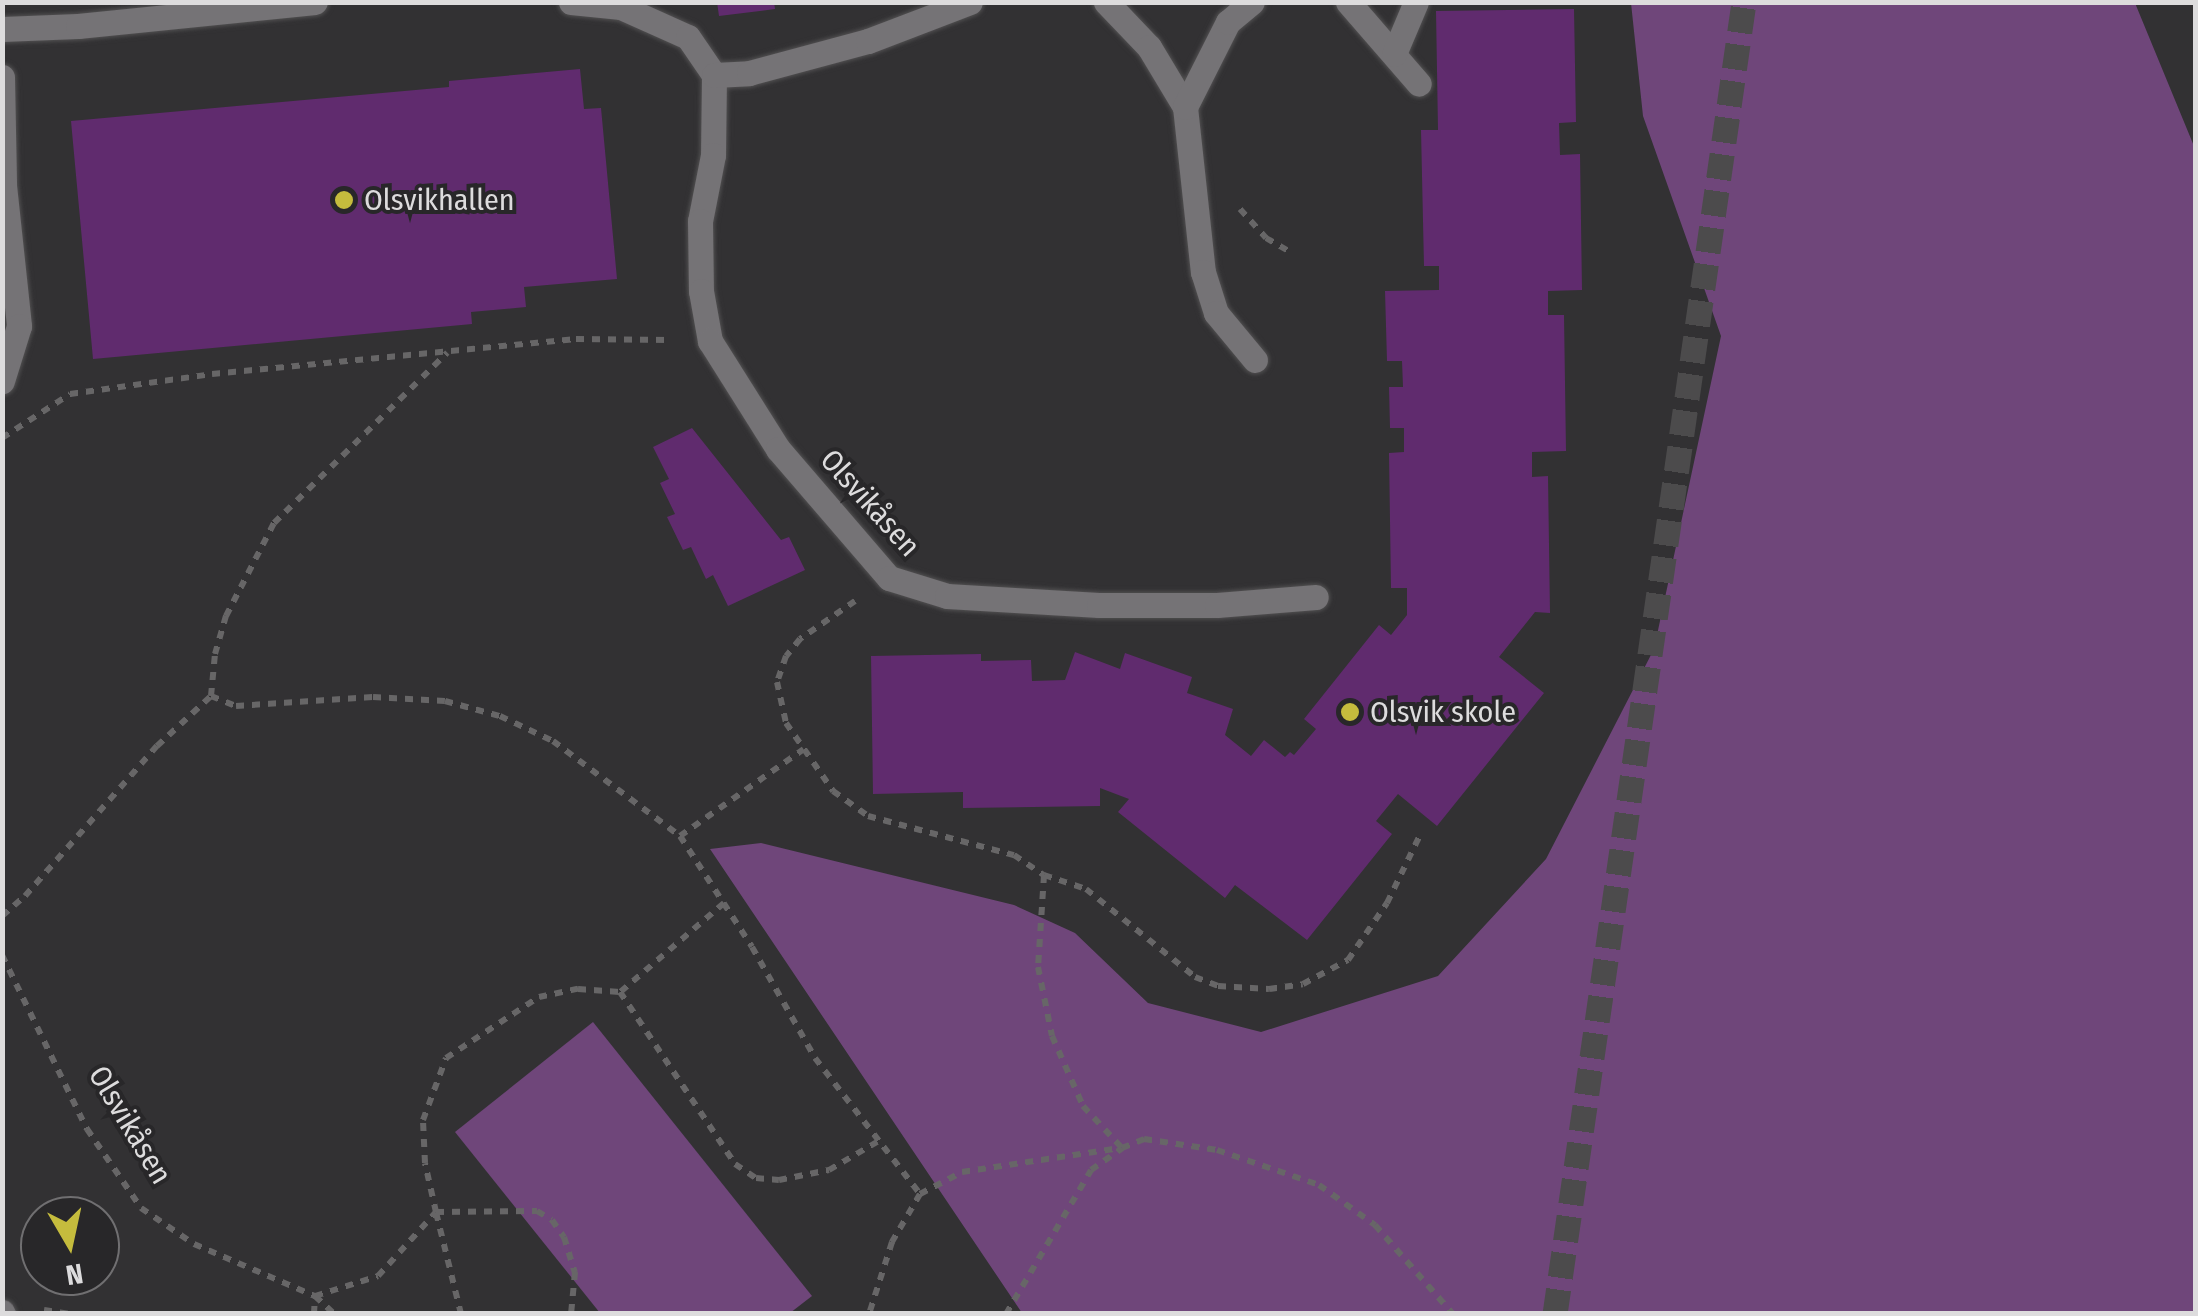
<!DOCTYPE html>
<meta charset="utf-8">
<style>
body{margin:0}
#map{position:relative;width:2198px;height:1316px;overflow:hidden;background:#323133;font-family:"Fira Sans Condensed",sans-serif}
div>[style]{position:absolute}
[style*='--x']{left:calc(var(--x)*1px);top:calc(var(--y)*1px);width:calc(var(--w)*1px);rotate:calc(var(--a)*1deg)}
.green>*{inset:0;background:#6f467a}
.building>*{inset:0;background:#602b6e}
.major-tunnel>*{height:25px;margin-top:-12.5px;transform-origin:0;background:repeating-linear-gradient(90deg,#4c4b4c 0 25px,transparent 0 37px)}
.path>*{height:6px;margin-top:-3px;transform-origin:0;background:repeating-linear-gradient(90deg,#676667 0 8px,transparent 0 16px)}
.roads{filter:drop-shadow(0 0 2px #515051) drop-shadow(0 0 2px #515051)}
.minor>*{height:25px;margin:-12.5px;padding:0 12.5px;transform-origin:12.5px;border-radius:12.5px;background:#757376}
.dots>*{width:28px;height:28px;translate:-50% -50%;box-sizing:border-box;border:5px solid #282729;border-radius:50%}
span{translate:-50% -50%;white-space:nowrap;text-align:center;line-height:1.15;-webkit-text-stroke:8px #282729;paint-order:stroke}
.poi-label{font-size:30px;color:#dddcdd}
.left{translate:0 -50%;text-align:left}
.street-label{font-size:30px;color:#dddcdd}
.frame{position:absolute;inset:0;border:5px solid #dddcdd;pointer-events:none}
.north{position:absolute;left:20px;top:1196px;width:100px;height:100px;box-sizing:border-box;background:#282729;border:2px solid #706f71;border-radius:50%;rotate:171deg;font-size:28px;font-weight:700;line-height:40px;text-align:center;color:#dddcdd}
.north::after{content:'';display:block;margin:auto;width:35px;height:45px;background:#c5bc3d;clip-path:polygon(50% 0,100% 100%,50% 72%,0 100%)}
</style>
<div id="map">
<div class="green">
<div style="clip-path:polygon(1631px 3px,2135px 3px,2196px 151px,2195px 1313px,1022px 1313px,710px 849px,761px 843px,1014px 905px,1075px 933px,1148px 1003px,1261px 1032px,1438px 976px,1546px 859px,1654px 649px,1721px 336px,1643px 116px)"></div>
<div style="clip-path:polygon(593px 1022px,812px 1296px,790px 1313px,600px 1313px,455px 1132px)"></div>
</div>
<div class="building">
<div style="clip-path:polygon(717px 2px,774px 2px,775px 9px,719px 16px)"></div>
<div style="clip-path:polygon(1574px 9px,1576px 122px,1559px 123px,1560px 155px,1580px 154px,1582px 290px,1548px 291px,1548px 315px,1564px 315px,1566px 451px,1532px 452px,1532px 477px,1548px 476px,1550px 613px,1535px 612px,1499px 657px,1544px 693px,1437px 826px,1398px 794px,1376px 821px,1392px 834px,1307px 940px,1235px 885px,1225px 898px,1118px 812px,1129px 799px,1100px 788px,1100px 806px,963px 808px,963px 792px,873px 794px,871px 656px,981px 654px,981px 661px,1031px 660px,1032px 681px,1065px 680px,1075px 652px,1120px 669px,1125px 653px,1192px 677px,1187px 693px,1233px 709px,1225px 735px,1251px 756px,1264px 740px,1285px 757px,1290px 752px,1294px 755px,1316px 729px,1304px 719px,1379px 625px,1391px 635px,1407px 615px,1407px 588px,1391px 588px,1389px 453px,1404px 452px,1404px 428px,1390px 428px,1389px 387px,1403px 387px,1402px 361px,1387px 361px,1385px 291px,1439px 290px,1439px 266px,1424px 266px,1421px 130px,1438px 130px,1436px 11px)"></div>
<div style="clip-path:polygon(580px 69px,584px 109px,601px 108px,617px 279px,524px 287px,526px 307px,471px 312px,472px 324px,93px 359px,71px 121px,449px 87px,449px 81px)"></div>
<div style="clip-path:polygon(692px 428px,781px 540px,789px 537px,805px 570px,728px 606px,713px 575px,706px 579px,691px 547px,683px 550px,667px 517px,675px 514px,660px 483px,669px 479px,653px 447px)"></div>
</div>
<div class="major-tunnel">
<div style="--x:1555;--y:1314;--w:1326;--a:-81.8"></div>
</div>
<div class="path">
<div style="--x:1240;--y:209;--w:39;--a:48"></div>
<div style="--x:1266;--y:238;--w:30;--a:30"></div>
<div style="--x:2;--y:438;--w:81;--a:-32.9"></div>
<div style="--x:70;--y:394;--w:143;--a:-8"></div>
<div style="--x:212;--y:374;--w:366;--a:-5.5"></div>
<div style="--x:576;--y:339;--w:94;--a:0.6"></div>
<div style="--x:855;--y:601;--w:67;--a:145.4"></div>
<div style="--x:800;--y:639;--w:22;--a:129"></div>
<div style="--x:786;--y:656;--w:28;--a:109"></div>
<div style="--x:777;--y:682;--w:42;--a:77.6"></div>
<div style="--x:786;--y:723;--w:83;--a:55.3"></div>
<div style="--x:833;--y:791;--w:43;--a:35.5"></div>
<div style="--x:868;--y:816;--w:151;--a:15"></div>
<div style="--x:1014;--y:855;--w:36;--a:34"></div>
<div style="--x:1044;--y:875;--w:44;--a:18.4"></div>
<div style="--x:1086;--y:889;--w:140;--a:38.9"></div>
<div style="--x:1195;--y:977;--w:25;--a:21"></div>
<div style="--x:1218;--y:986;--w:51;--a:3.4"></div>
<div style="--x:1269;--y:989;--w:34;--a:-8"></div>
<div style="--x:1303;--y:984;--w:51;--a:-28.1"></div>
<div style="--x:1348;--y:960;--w:69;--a:-55.6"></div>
<div style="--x:1387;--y:903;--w:73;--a:-64.1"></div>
<div style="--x:211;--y:696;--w:27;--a:22"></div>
<div style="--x:236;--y:706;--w:137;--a:-3.8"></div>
<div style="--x:373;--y:697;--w:72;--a:3.2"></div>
<div style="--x:445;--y:701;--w:57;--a:15.3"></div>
<div style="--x:500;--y:716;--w:59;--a:25.3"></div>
<div style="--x:553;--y:741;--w:159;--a:36.8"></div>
<div style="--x:680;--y:836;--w:132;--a:57"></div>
<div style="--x:752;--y:947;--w:128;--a:60.4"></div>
<div style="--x:815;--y:1058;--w:172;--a:52.3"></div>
<div style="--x:920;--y:1194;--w:56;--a:120.3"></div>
<div style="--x:892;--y:1242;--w:76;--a:107.7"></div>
<div style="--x:680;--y:836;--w:151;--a:-35.1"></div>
<div style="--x:1044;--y:875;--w:92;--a:93.7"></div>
<div style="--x:1038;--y:967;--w:70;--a:78.5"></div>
<div style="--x:1052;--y:1036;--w:77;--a:66.1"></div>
<div style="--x:1083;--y:1106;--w:57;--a:47.1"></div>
<div style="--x:724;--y:903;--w:137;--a:139.4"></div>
<div style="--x:620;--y:992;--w:207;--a:56.2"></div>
<div style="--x:735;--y:1164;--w:25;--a:34"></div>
<div style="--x:756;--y:1178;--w:23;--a:5"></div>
<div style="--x:779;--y:1180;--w:51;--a:-11.3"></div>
<div style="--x:829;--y:1170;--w:56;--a:-30.3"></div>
<div style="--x:2;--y:916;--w:30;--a:-41"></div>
<div style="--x:25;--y:896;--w:200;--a:-48.7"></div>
<div style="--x:157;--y:746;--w:74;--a:-42.8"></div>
<div style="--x:211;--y:696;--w:42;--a:-84.6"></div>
<div style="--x:215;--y:654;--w:40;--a:-74"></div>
<div style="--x:226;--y:616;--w:105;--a:-62.7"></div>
<div style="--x:274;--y:523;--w:243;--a:-44.5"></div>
<div style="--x:2;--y:955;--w:194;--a:64"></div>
<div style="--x:87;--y:1129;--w:96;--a:55.6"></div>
<div style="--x:141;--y:1208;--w:64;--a:34.2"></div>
<div style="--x:194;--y:1244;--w:132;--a:23.3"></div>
<div style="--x:315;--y:1296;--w:26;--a:43"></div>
<div style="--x:920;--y:1194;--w:47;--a:-27.6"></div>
<div style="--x:962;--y:1172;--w:160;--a:-8.6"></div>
<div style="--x:44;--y:1310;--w:26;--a:9"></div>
<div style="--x:314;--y:1314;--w:18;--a:-87"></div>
<div style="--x:315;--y:1296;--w:66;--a:-17.6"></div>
<div style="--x:378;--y:1276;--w:86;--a:-47.8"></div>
<div style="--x:436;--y:1212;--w:50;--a:-102.7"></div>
<div style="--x:425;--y:1163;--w:43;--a:-92.7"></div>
<div style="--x:423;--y:1120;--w:66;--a:-69.6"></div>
<div style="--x:446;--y:1058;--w:111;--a:-33.3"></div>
<div style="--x:539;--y:997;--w:40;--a:-12"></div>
<div style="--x:578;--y:989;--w:42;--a:4.1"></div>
<div style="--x:461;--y:1314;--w:105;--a:-103.8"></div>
<div style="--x:436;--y:1212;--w:101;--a:-0.6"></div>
<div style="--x:537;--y:1211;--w:17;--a:31"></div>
<div style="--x:552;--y:1220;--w:21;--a:55"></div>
<div style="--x:564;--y:1237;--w:37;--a:73"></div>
<div style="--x:575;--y:1272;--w:42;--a:95.4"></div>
<div style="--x:1006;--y:1314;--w:167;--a:-59.4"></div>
<div style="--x:1091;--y:1170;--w:38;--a:-35"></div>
<div style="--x:1122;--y:1148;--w:24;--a:-22"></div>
<div style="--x:1144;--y:1139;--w:74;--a:8.6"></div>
<div style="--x:1217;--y:1150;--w:108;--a:18.9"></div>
<div style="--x:1319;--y:1185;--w:69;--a:35.5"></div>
<div style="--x:1375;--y:1225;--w:118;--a:48.8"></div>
</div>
<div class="roads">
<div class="minor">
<div style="--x:571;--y:2;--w:50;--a:5.7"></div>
<div style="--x:621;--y:7;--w:73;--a:24.1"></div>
<div style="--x:688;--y:37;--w:46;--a:55.6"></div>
<div style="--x:714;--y:75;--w:80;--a:90.7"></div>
<div style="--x:713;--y:155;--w:67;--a:101.1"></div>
<div style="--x:700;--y:221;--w:70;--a:89.2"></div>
<div style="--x:701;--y:291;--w:51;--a:79.8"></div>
<div style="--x:710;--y:341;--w:128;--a:57.8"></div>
<div style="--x:778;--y:449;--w:170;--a:49.3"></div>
<div style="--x:889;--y:578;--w:61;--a:17.2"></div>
<div style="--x:947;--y:596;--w:152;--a:3.4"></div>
<div style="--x:1099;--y:605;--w:118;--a:0"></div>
<div style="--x:1217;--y:605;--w:99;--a:-4.6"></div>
<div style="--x:1106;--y:2;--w:62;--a:46.3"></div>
<div style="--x:1149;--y:47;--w:70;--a:59"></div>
<div style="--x:1185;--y:107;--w:166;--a:83.8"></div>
<div style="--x:1203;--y:272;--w:43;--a:72.4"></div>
<div style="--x:1216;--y:313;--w:61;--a:50.3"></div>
<div style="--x:1348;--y:2;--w:108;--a:49.1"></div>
<div style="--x:2;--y:29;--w:76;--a:-2.3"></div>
<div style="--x:78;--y:26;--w:238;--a:-5.8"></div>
<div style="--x:1394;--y:54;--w:56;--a:-67.1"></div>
<div style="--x:714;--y:75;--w:35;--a:-3"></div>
<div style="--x:749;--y:73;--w:123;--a:-15.1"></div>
<div style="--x:868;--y:41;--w:109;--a:-20.9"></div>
<div style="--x:2;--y:77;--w:108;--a:88.9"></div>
<div style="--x:4;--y:185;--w:142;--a:83.9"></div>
<div style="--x:19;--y:326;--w:58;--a:107.2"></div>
<div style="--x:1185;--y:107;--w:95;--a:-63.2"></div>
<div style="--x:1228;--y:22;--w:31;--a:-40"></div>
<div style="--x:2;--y:1312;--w:2;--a:63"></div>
</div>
</div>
<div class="dots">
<div style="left:344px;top:200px;background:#c5bc3d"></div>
<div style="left:1350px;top:712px;background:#c5bc3d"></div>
</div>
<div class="poi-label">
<span class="left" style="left:364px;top:200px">Olsvikhallen</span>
<span class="left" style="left:1370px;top:712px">Olsvik skole</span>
</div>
<div class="street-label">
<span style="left:870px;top:503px;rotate:48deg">Olsvikåsen</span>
<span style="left:130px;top:1125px;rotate:59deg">Olsvikåsen</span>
</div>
<div class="frame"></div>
<div class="north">N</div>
</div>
